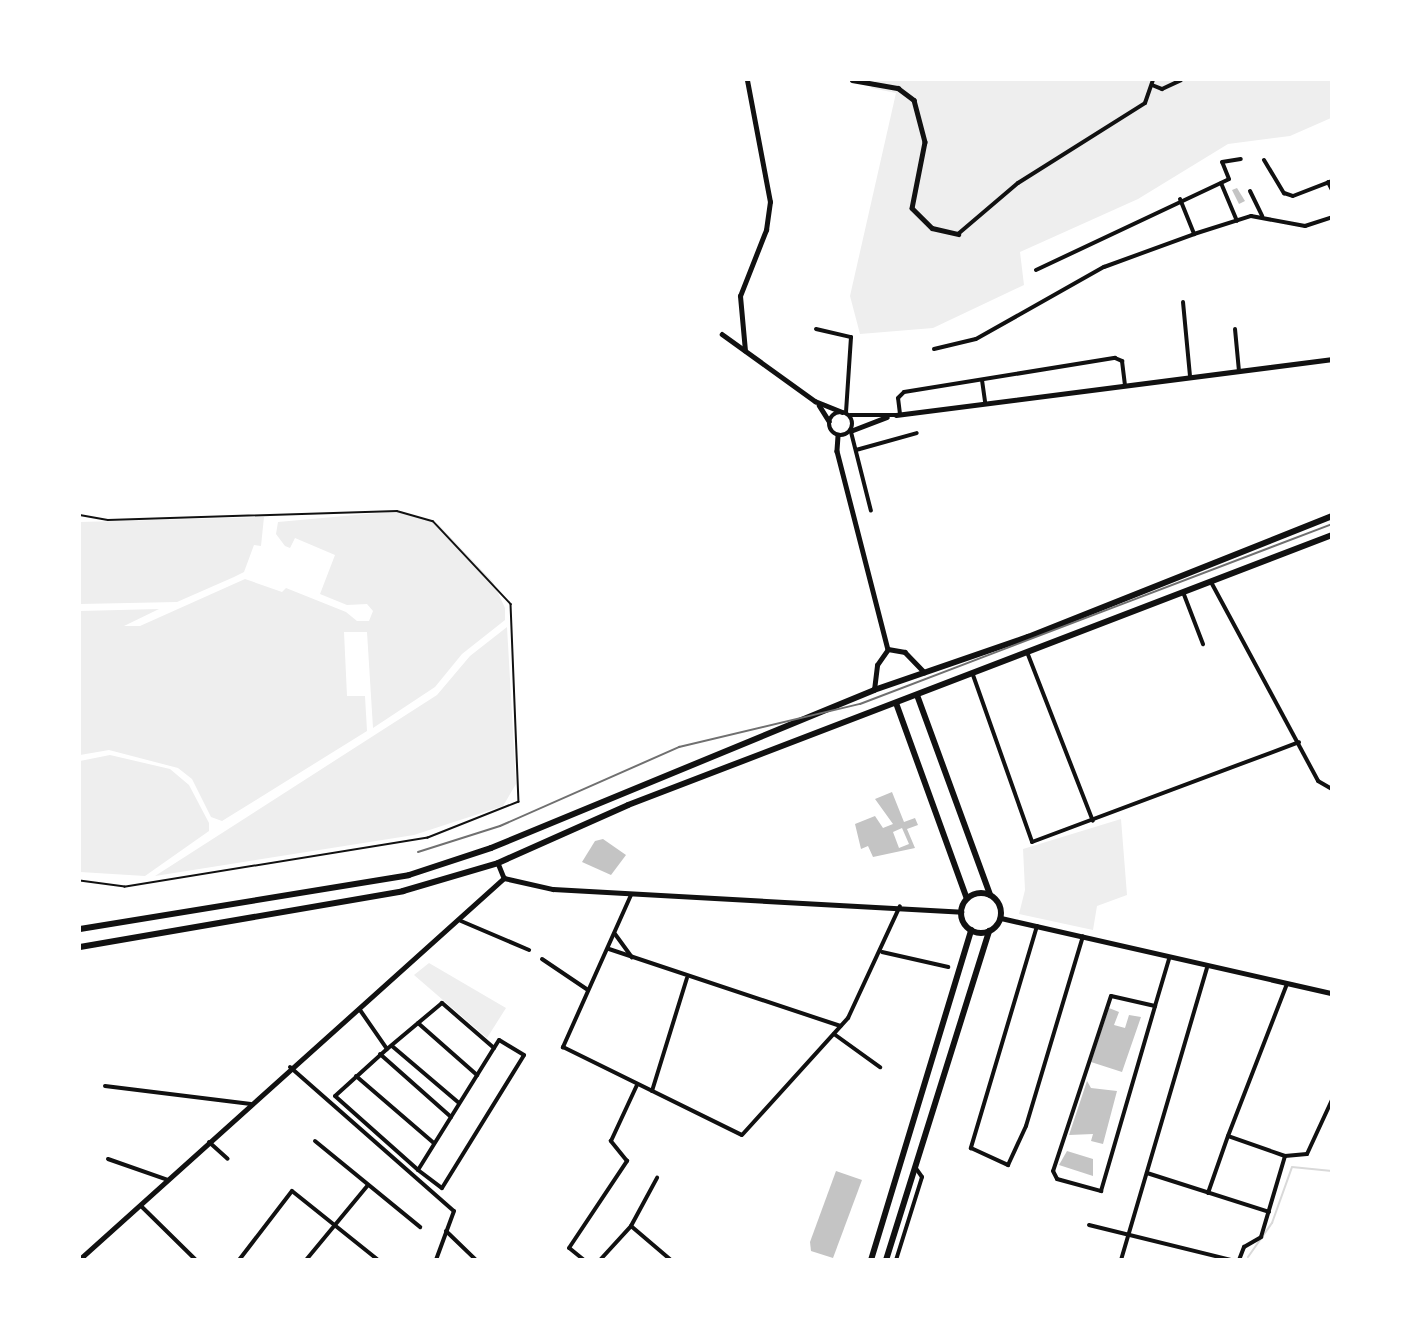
<!DOCTYPE html>
<style>
body{margin:0}
#map{position:relative;width:1411px;height:1339px;overflow:hidden;background:#fff;font-family:Mulish,sans-serif}
div>[style]{position:absolute}
[style*='--x']{left:calc(var(--x)*1px);top:calc(var(--y)*1px);width:calc(var(--w)*1px);rotate:calc(var(--a)*1deg)}
.green>*{inset:0;background:#eee}
.stream>*{height:2px;margin:-1px;padding:0 1px;transform-origin:1px;border-radius:1px;background:#d9d9d9}
.building>*{inset:0;background:#c4c4c4}
.service>*{height:1.5px;margin:-0.75px;padding:0 0.75px;transform-origin:0.75px;border-radius:0.75px;background:#111}
.minor>*{height:4px;margin:-2px;padding:0 2px;transform-origin:2px;border-radius:2px;background:#111}
.tertiary>*{height:4.5px;margin:-2.25px;padding:0 2.25px;transform-origin:2.25px;border-radius:2.25px;background:#111}
.tertiary>.ring{margin:-2.25px;padding:0;box-sizing:content-box;background:none;border:4.5px solid #111;border-radius:50%}
.primary>*{height:6px;margin:-3px;padding:0 3px;transform-origin:3px;border-radius:3px;background:#111}
.primary>.ring{margin:-3px;padding:0;box-sizing:content-box;background:none;border:6px solid #111;border-radius:50%}
.rail>*{height:2px;margin:-1px;padding:0 1px;transform-origin:1px;border-radius:1px;background:#707070}
span{translate:-50% -50%;white-space:nowrap;text-align:center;line-height:1.15;-webkit-text-stroke:4.5px #fff;paint-order:stroke}
.frame{position:absolute;inset:0;border:81px solid #fff;pointer-events:none}
</style>
<div id="map">
<div class="green">
<div style="clip-path:polygon(876px 80px,1331px 80px,1331px 118px,1290px 136px,1228px 144px,1138px 199px,1020px 252px,1024px 285px,933px 328px,860px 334px,850px 296px,896px 93px,871px 88px)"></div>
<div style="clip-path:polygon(400px 511px,438px 524px,493px 582px,505px 608px,505px 620px,462px 654px,435px 687px,373px 728px,367px 632px,344px 632px,347px 696px,365px 696px,367px 731px,222px 821px,211px 817px,192px 779px,178px 768px,109px 750px,80px 755px,80px 611px,159px 609px,124px 626px,140px 626px,245px 579px,282px 592px,286px 588px,346px 612px,357px 621px,369px 621px,373px 611px,367px 604px,347px 605px,320px 594px,335px 555px,295px 538px,290px 548px,285px 546px,276px 534px,278px 522px)"></div>
<div style="clip-path:polygon(264px 517px,261px 546px,254px 545px,244px 572px,234px 577px,177px 602px,80px 604px,80px 522px)"></div>
<div style="clip-path:polygon(507px 627px,516px 784px,503px 806px,414px 835px,155px 876px,437px 695px,470px 656px)"></div>
<div style="clip-path:polygon(110px 755px,170px 769px,189px 785px,209px 823px,209px 831px,145px 876px,80px 872px,80px 761px)"></div>
<div style="clip-path:polygon(1121px 819px,1127px 895px,1097px 906px,1093px 930px,1019px 914px,1025px 890px,1023px 849px)"></div>
<div style="clip-path:polygon(429px 963px,506px 1008px,487px 1038px,414px 975px)"></div>
</div>
<div class="stream">
<div style="--x:1248;--y:1257;--w:42;--a:-54.8"></div>
<div style="--x:1272;--y:1223;--w:59;--a:-70.3"></div>
<div style="--x:1292;--y:1167;--w:40;--a:5.7"></div>
</div>
<div class="building">
<div style="clip-path:polygon(1237px 188px,1245px 201px,1239px 204px,1232px 190px)"></div>
<div style="clip-path:polygon(evenodd,892px 792px,904px 822px,915px 818px,918px 825px,907px 829px,915px 848px,873px 857px,868px 846px,861px 849px,855px 824px,875px 816px,883px 828px,893px 824px,875px 799px,892px 792px,902px 828px,909px 844px,899px 848px,893px 832px,902px 828px)"></div>
<div style="clip-path:polygon(603px 839px,626px 855px,611px 875px,582px 862px,595px 841px)"></div>
<div style="clip-path:polygon(1109px 1008px,1119px 1012px,1114px 1025px,1125px 1028px,1129px 1015px,1141px 1017px,1122px 1072px,1091px 1062px)"></div>
<div style="clip-path:polygon(1087px 1081px,1091px 1088px,1117px 1091px,1103px 1144px,1091px 1141px,1093px 1134px,1069px 1135px)"></div>
<div style="clip-path:polygon(1067px 1151px,1093px 1159px,1093px 1176px,1059px 1165px)"></div>
<div style="clip-path:polygon(836px 1171px,862px 1180px,833px 1258px,811px 1251px,810px 1242px)"></div>
</div>
<div class="service">
<div style="--x:80;--y:515;--w:28;--a:10"></div>
<div style="--x:108;--y:520;--w:289;--a:-1.8"></div>
<div style="--x:397;--y:511;--w:37;--a:16"></div>
<div style="--x:433;--y:521;--w:114;--a:46.8"></div>
<div style="--x:511;--y:604;--w:198;--a:87.7"></div>
<div style="--x:519;--y:802;--w:98;--a:158.4"></div>
<div style="--x:428;--y:838;--w:307;--a:170.8"></div>
<div style="--x:125;--y:887;--w:45;--a:-172.4"></div>
</div>
<div class="minor">
<div style="--x:1152;--y:85;--w:11;--a:22"></div>
<div style="--x:1162;--y:89;--w:21;--a:-25"></div>
<div style="--x:1264;--y:160;--w:39;--a:59"></div>
<div style="--x:1284;--y:193;--w:9;--a:18"></div>
<div style="--x:1293;--y:196;--w:42;--a:-21"></div>
<div style="--x:1328;--y:182;--w:9;--a:63"></div>
<div style="--x:1221;--y:183;--w:41;--a:67.2"></div>
<div style="--x:1250;--y:191;--w:28;--a:64"></div>
<div style="--x:1180;--y:199;--w:38;--a:68"></div>
<div style="--x:958;--y:234;--w:79;--a:-40.4"></div>
<div style="--x:1018;--y:183;--w:150;--a:-32.2"></div>
<div style="--x:1145;--y:103;--w:24;--a:-71"></div>
<div style="--x:1036;--y:270;--w:213;--a:-25.2"></div>
<div style="--x:1229;--y:179;--w:18;--a:-112"></div>
<div style="--x:1222;--y:162;--w:19;--a:-9"></div>
<div style="--x:1183;--y:302;--w:74;--a:84.6"></div>
<div style="--x:816;--y:329;--w:36;--a:13"></div>
<div style="--x:851;--y:337;--w:76;--a:93.8"></div>
<div style="--x:1235;--y:329;--w:42;--a:84.6"></div>
<div style="--x:934;--y:349;--w:43;--a:-13.4"></div>
<div style="--x:976;--y:339;--w:147;--a:-29.4"></div>
<div style="--x:1104;--y:267;--w:96;--a:-20.1"></div>
<div style="--x:1194;--y:234;--w:60;--a:-17.5"></div>
<div style="--x:1251;--y:216;--w:55;--a:10.5"></div>
<div style="--x:1305;--y:226;--w:28;--a:-18"></div>
<div style="--x:982;--y:380;--w:22;--a:82"></div>
<div style="--x:900;--y:414;--w:16;--a:-97"></div>
<div style="--x:898;--y:398;--w:8;--a:-45"></div>
<div style="--x:904;--y:392;--w:214;--a:-9.2"></div>
<div style="--x:1115;--y:358;--w:8;--a:23"></div>
<div style="--x:1122;--y:361;--w:23;--a:83"></div>
<div style="--x:851;--y:432;--w:81;--a:75.8"></div>
<div style="--x:856;--y:450;--w:63;--a:-15.6"></div>
<div style="--x:1211;--y:582;--w:226;--a:61.7"></div>
<div style="--x:1318;--y:781;--w:16;--a:30"></div>
<div style="--x:1183;--y:592;--w:56;--a:69"></div>
<div style="--x:1027;--y:652;--w:181;--a:68.7"></div>
<div style="--x:973;--y:675;--w:177;--a:70.5"></div>
<div style="--x:1032;--y:842;--w:285;--a:-20.5"></div>
<div style="--x:631;--y:895;--w:167;--a:114.1"></div>
<div style="--x:563;--y:1047;--w:199;--a:26.2"></div>
<div style="--x:742;--y:1135;--w:158;--a:-47.8"></div>
<div style="--x:848;--y:1018;--w:123;--a:-65.1"></div>
<div style="--x:461;--y:921;--w:74;--a:23.1"></div>
<div style="--x:1037;--y:926;--w:232;--a:106.6"></div>
<div style="--x:971;--y:1148;--w:41;--a:24.7"></div>
<div style="--x:1008;--y:1165;--w:43;--a:-65.2"></div>
<div style="--x:1026;--y:1126;--w:198;--a:-73.3"></div>
<div style="--x:615;--y:934;--w:29;--a:54"></div>
<div style="--x:609;--y:949;--w:244;--a:18.4"></div>
<div style="--x:882;--y:952;--w:68;--a:12.8"></div>
<div style="--x:542;--y:959;--w:55;--a:34"></div>
<div style="--x:1155;--y:1006;--w:45;--a:-167.2"></div>
<div style="--x:1111;--y:996;--w:184;--a:108.3"></div>
<div style="--x:1053;--y:1171;--w:9;--a:63"></div>
<div style="--x:1057;--y:1179;--w:46;--a:15.3"></div>
<div style="--x:1101;--y:1191;--w:193;--a:-73.7"></div>
<div style="--x:1155;--y:1006;--w:49;--a:-73.4"></div>
<div style="--x:360;--y:1010;--w:47;--a:55.3"></div>
<div style="--x:387;--y:1049;--w:70;--a:137.9"></div>
<div style="--x:335;--y:1096;--w:111;--a:41.7"></div>
<div style="--x:418;--y:1170;--w:144;--a:-58.1"></div>
<div style="--x:494;--y:1048;--w:69;--a:-139.1"></div>
<div style="--x:442;--y:1003;--w:72;--a:140.1"></div>
<div style="--x:418;--y:1023;--w:79;--a:41.4"></div>
<div style="--x:834;--y:1034;--w:57;--a:35.7"></div>
<div style="--x:392;--y:1046;--w:88;--a:40.4"></div>
<div style="--x:380;--y:1054;--w:95;--a:41.6"></div>
<div style="--x:290;--y:1067;--w:218;--a:41.3"></div>
<div style="--x:454;--y:1211;--w:52;--a:110.2"></div>
<div style="--x:356;--y:1076;--w:103;--a:40.7"></div>
<div style="--x:105;--y:1086;--w:147;--a:7"></div>
<div style="--x:652;--y:1091;--w:118;--a:-72.8"></div>
<div style="--x:315;--y:1141;--w:136;--a:39.3"></div>
<div style="--x:209;--y:1142;--w:25;--a:42"></div>
<div style="--x:1285;--y:1156;--w:22;--a:-5"></div>
<div style="--x:1307;--y:1154;--w:60;--a:-65.2"></div>
<div style="--x:108;--y:1159;--w:64;--a:19.3"></div>
<div style="--x:418;--y:1170;--w:30;--a:37"></div>
<div style="--x:442;--y:1188;--w:156;--a:-58.3"></div>
<div style="--x:524;--y:1055;--w:29;--a:-149"></div>
<div style="--x:499;--y:1040;--w:9;--a:122"></div>
<div style="--x:1147;--y:1173;--w:128;--a:17.7"></div>
<div style="--x:1208;--y:1193;--w:60;--a:-70.7"></div>
<div style="--x:141;--y:1206;--w:77;--a:44.5"></div>
<div style="--x:1089;--y:1225;--w:146;--a:13.8"></div>
<div style="--x:631;--y:1226;--w:55;--a:-61.6"></div>
<div style="--x:446;--y:1231;--w:42;--a:44"></div>
<div style="--x:239;--y:1260;--w:87;--a:-52.5"></div>
<div style="--x:292;--y:1191;--w:110;--a:38.7"></div>
<div style="--x:306;--y:1260;--w:97;--a:-50.4"></div>
<div style="--x:584;--y:1260;--w:19;--a:-141"></div>
<div style="--x:569;--y:1248;--w:105;--a:-56.3"></div>
<div style="--x:627;--y:1161;--w:26;--a:-129"></div>
<div style="--x:611;--y:1141;--w:62;--a:-65.1"></div>
<div style="--x:600;--y:1260;--w:46;--a:-47.6"></div>
<div style="--x:631;--y:1226;--w:52;--a:40.4"></div>
<div style="--x:896;--y:1260;--w:87;--a:-72.6"></div>
<div style="--x:922;--y:1177;--w:12;--a:-125"></div>
<div style="--x:1121;--y:1260;--w:304;--a:-73.6"></div>
<div style="--x:1239;--y:1260;--w:14;--a:-69"></div>
<div style="--x:1244;--y:1247;--w:20;--a:-30"></div>
<div style="--x:1261;--y:1237;--w:84;--a:-73.5"></div>
<div style="--x:1285;--y:1156;--w:60;--a:-160.7"></div>
<div style="--x:1228;--y:1136;--w:163;--a:-68.8"></div>
</div>
<div class="tertiary">
<div style="--x:852;--y:80;--w:47;--a:9.9"></div>
<div style="--x:898;--y:88;--w:20;--a:37"></div>
<div style="--x:914;--y:100;--w:43;--a:75.3"></div>
<div style="--x:925;--y:142;--w:67;--a:101.1"></div>
<div style="--x:912;--y:208;--w:28;--a:45"></div>
<div style="--x:932;--y:228;--w:27;--a:13"></div>
<div style="--x:722;--y:334;--w:115;--a:35.8"></div>
<div style="--x:815;--y:401;--w:29;--a:22"></div>
<div style="--x:745;--y:351;--w:55;--a:-95.2"></div>
<div style="--x:740;--y:296;--w:71;--a:-68.5"></div>
<div style="--x:766;--y:230;--w:28;--a:-82"></div>
<div style="--x:770;--y:202;--w:124;--a:-100.7"></div>
<div style="--x:819;--y:405;--w:19;--a:58"></div>
<div class="ring" style="left:829px;top:412px;width:19.5px;height:19.5px"></div>
<div style="--x:850;--y:415;--w:46;--a:0"></div>
<div style="--x:896;--y:415;--w:440;--a:-7.3"></div>
<div style="--x:853;--y:430;--w:36;--a:-21"></div>
<div style="--x:838;--y:436;--w:15;--a:94"></div>
<div style="--x:837;--y:451;--w:204;--a:75.6"></div>
<div style="--x:874;--y:690;--w:25;--a:-83"></div>
<div style="--x:877;--y:665;--w:19;--a:-55"></div>
<div style="--x:888;--y:649;--w:17;--a:10"></div>
<div style="--x:905;--y:652;--w:28;--a:46"></div>
<div style="--x:498;--y:863;--w:16;--a:68"></div>
<div style="--x:504;--y:878;--w:50;--a:12.7"></div>
<div style="--x:553;--y:889;--w:409;--a:3.2"></div>
<div style="--x:1001;--y:918;--w:339;--a:12.8"></div>
<div style="--x:80;--y:1259;--w:570;--a:-41.94"></div>
</div>
<div class="primary">
<div style="--x:917;--y:695;--w:213;--a:69.9"></div>
<div style="--x:896;--y:703;--w:208;--a:70.1"></div>
<div class="ring" style="left:961px;top:893px;width:34px;height:34px"></div>
<div style="--x:80;--y:929;--w:333;--a:-9.3"></div>
<div style="--x:409;--y:875;--w:86;--a:-18.2"></div>
<div style="--x:491;--y:848;--w:414;--a:-22.4"></div>
<div style="--x:874;--y:690;--w:163;--a:-19"></div>
<div style="--x:1028;--y:637;--w:327;--a:-21.7"></div>
<div style="--x:80;--y:947;--w:328;--a:-9.8"></div>
<div style="--x:403;--y:891;--w:99;--a:-16.4"></div>
<div style="--x:498;--y:863;--w:142;--a:-24"></div>
<div style="--x:628;--y:805;--w:754;--a:-20.98"></div>
<div style="--x:871;--y:1260;--w:345;--a:-73.1"></div>
<div style="--x:886;--y:1260;--w:345;--a:-72.6"></div>
</div>
<div class="rail">
<div style="--x:418;--y:852;--w:86;--a:-17.6"></div>
<div style="--x:500;--y:826;--w:196;--a:-23.8"></div>
<div style="--x:679;--y:747;--w:186;--a:-13.4"></div>
<div style="--x:860;--y:704;--w:505;--a:-20.87"></div>
</div>
<div class="frame"></div>
</div>
